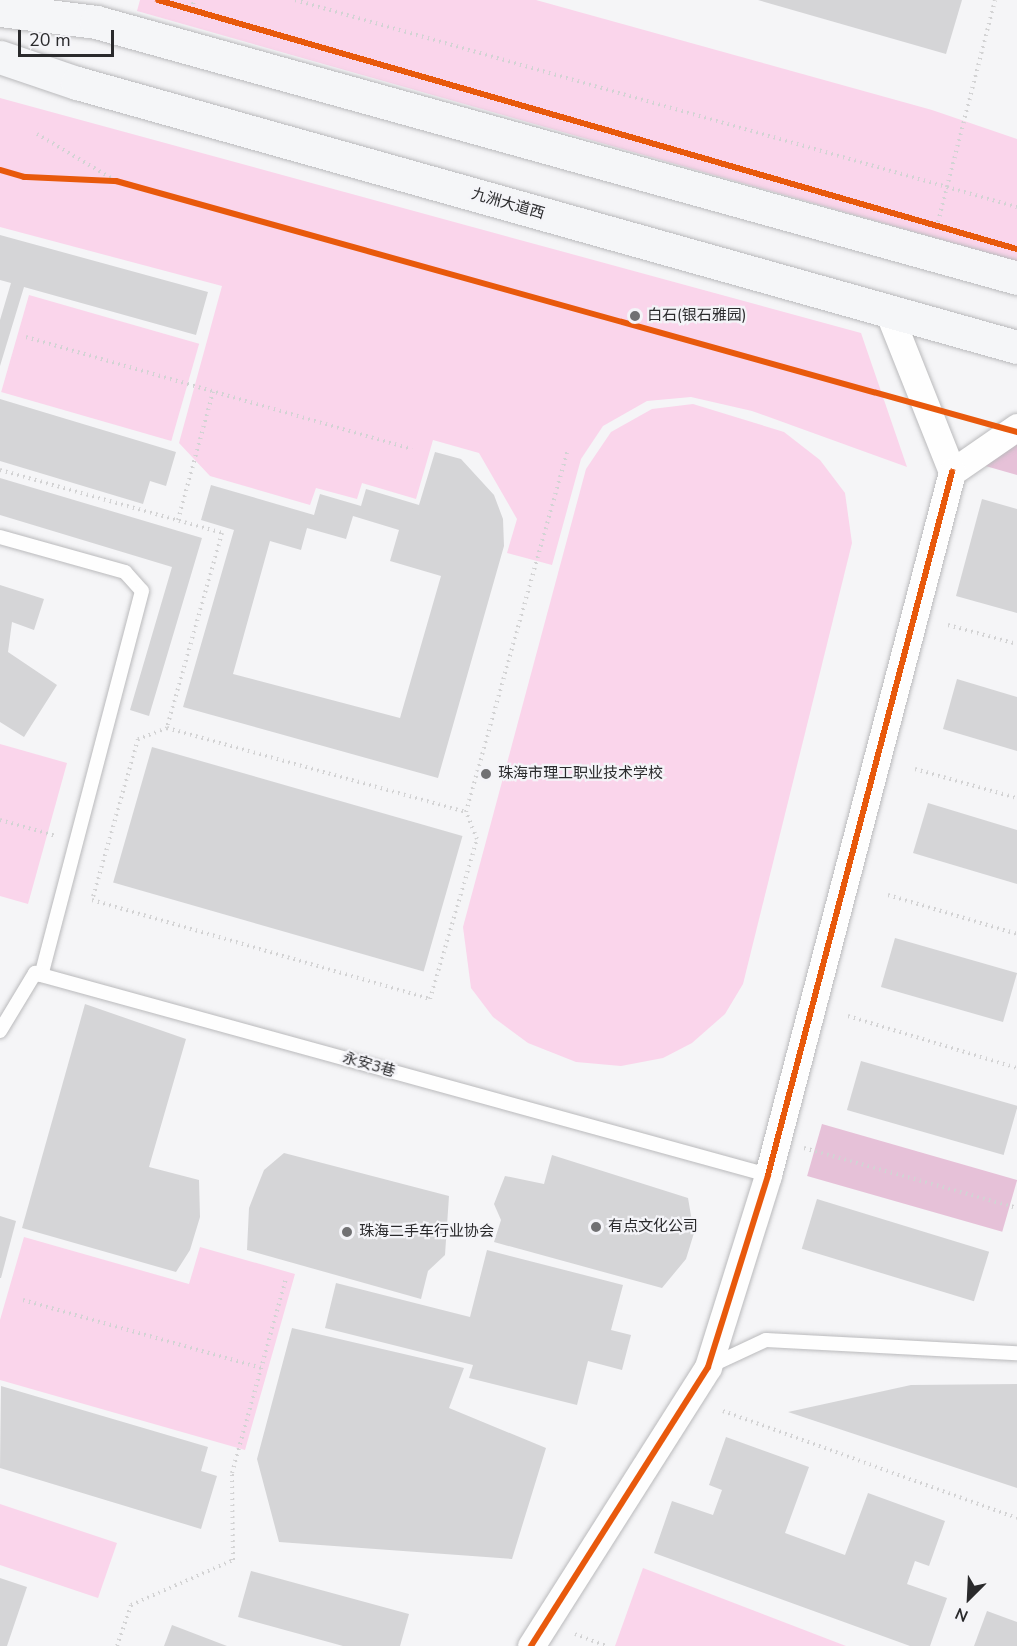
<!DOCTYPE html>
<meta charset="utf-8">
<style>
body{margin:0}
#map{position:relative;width:1017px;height:1646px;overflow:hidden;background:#f5f5f7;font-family:"Nunito Sans","Noto Sans SC",sans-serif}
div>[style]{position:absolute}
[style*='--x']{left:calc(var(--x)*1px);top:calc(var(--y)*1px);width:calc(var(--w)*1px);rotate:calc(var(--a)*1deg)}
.green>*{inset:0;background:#fad5eb;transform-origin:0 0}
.forest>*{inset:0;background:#e6c1d8;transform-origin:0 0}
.building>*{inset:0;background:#d5d5d7;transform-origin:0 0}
.path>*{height:4px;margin-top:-2px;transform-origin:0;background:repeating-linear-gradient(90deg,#d3d3d4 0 1.5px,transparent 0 6px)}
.roads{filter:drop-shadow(0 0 2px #bababc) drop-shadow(0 0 2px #bababc)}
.service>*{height:14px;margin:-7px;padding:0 7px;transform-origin:7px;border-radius:7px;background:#fefefe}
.minor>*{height:27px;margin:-13.5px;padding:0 13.5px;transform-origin:13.5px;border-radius:13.5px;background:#fefefe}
.primary>*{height:33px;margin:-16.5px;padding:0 16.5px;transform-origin:16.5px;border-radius:16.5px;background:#f5f6f8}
.cycleway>*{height:6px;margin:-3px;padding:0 3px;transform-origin:3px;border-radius:3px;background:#e8590c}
.dots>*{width:16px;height:16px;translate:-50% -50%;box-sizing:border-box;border:3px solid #f4f4f8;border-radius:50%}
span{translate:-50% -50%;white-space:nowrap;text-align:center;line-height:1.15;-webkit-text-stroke:4.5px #f4f4f8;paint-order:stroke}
.street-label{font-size:15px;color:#2a2a2c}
.poi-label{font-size:15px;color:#2a2a2c}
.left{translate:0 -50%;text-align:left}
.north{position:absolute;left:939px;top:1568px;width:60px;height:60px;-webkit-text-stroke:4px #f4f4f8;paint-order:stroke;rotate:204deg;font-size:16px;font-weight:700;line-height:24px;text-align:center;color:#2a2a2c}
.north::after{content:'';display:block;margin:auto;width:21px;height:27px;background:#2a2a2c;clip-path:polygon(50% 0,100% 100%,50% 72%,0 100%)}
.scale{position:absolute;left:18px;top:30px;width:96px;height:27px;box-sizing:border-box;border:3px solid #2a2a2c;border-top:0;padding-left:8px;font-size:18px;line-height:21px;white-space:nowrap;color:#2a2a2c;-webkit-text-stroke:4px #f4f4f8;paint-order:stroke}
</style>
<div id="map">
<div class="green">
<div style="clip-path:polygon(140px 0,536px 0,932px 110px,1017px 139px,1017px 261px,137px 11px)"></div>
<div style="clip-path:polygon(0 98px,861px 333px,907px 467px,752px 411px,691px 397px,647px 401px,603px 426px,581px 459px,552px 565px,507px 553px,517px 519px,479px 453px,433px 440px,416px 499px,362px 483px,357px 499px,316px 488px,310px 505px,210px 476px,179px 443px,222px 286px,0 227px)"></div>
<div style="left:29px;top:295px;width:177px;height:101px;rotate:16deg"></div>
<div style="clip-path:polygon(693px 404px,784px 432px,820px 460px,845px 493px,852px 543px,743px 984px,725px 1014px,692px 1043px,663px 1058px,621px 1066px,576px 1062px,528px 1043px,493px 1017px,471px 988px,463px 927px,586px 469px,611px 432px,652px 409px)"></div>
<div style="clip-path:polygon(0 744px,67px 763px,28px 904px,0 896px)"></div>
<div style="clip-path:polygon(24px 1237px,189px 1284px,200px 1247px,295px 1274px,245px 1450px,0 1380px,0 1320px)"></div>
<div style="clip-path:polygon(0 1504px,117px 1543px,98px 1598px,0 1565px)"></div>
<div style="clip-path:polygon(643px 1568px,846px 1646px,615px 1646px)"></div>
</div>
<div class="forest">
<div style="clip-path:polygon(1017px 443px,1017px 475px,982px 465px)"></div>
<div style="left:822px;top:1124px;width:203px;height:54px;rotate:16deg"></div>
</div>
<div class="building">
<div style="clip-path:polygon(758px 0,962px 0,946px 54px)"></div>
<div style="clip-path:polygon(0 235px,208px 292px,196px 335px,24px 287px,0 366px,0 320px,11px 283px,0 280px)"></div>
<div style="clip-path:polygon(0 399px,176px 452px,166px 486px,150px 481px,143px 504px,0 461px)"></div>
<div style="clip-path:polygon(evenodd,435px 452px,461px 459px,494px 495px,503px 519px,504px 546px,438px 778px,183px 707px,234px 530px,201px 520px,211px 485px,314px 515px,320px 494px,361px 506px,366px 489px,419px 505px,435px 452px,353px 516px,399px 530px,390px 561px,441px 576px,400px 718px,233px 674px,270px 541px,301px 550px,307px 528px,346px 539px,353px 516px)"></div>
<div style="clip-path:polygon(0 478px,202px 538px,149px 716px,130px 710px,172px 567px,0 515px)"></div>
<div style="clip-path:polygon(982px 499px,1017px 509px,1017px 613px,956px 596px)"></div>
<div style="clip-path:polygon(0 585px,44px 599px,34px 630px,12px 622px,8px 652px,57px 685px,24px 737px,0 722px)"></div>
<div style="clip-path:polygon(957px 679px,1017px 697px,1017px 751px,943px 729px)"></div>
<div style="left:152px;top:747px;width:323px;height:141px;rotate:16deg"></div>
<div style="clip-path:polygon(928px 803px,1017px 830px,1017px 884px,913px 853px)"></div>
<div style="left:895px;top:938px;width:127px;height:51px;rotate:16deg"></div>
<div style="clip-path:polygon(85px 1004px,186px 1039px,149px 1167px,199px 1180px,200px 1217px,190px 1250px,176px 1272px,22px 1228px)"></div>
<div style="left:861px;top:1061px;width:163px;height:51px;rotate:16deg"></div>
<div style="clip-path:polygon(284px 1153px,449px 1196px,445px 1255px,428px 1271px,421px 1299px,247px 1250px,249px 1208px,256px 1190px,264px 1170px)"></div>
<div style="clip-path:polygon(552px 1155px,688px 1198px,694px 1233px,686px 1259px,662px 1288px,494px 1242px,501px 1220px,494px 1204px,505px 1176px,544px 1184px)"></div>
<div style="left:817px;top:1199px;width:180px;height:52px;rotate:17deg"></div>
<div style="clip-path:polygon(0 1216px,16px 1221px,1px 1278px,0 1278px)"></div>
<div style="clip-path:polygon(487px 1250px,623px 1285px,611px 1330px,631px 1335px,622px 1370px,588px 1361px,577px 1405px,469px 1378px,473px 1365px,325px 1328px,336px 1283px,470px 1317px)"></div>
<div style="clip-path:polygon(292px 1328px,464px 1368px,449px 1408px,546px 1448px,512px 1559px,279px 1542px,257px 1459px)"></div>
<div style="clip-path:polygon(1017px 1384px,1017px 1488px,788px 1412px,911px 1385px)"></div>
<div style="clip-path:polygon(1px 1386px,208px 1447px,201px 1471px,217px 1476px,201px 1529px,0 1468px)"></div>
<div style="clip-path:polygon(726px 1437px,809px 1467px,785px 1533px,845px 1555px,868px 1493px,945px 1521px,929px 1566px,915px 1561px,907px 1584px,947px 1598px,930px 1646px,910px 1646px,654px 1553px,672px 1501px,713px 1515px,722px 1490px,709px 1485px)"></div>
<div style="clip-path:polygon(251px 1571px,409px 1614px,400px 1646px,343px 1646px,238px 1617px)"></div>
<div style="clip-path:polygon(0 1578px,27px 1587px,7px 1646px,0 1646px)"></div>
<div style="clip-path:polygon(987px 1611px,1017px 1622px,1017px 1646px,974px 1646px)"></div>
<div style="clip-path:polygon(172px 1625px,227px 1646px,164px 1646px)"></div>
</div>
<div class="path">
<div style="--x:295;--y:0;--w:751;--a:16"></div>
<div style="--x:192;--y:10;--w:10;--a:-79"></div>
<div style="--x:37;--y:134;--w:92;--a:30.7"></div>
<div style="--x:938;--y:222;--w:229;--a:-75.6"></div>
<div style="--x:26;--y:337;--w:402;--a:16.2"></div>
<div style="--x:0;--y:470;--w:231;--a:15.8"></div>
<div style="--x:222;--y:533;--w:203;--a:105.8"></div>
<div style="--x:167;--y:728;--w:311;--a:15.7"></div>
<div style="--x:466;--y:812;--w:377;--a:-74.3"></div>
<div style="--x:178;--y:520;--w:133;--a:-74.7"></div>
<div style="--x:948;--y:625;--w:72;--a:15.4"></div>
<div style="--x:167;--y:728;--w:31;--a:159"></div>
<div style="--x:138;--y:739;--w:167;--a:105.9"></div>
<div style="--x:92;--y:900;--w:352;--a:16.3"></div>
<div style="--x:430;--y:999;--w:167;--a:-73.6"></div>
<div style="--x:477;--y:839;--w:29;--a:-112"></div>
<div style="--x:915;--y:769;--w:106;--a:15.9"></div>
<div style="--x:0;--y:820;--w:58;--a:15.9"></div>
<div style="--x:888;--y:895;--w:135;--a:16.8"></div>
<div style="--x:848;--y:1016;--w:177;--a:17.1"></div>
<div style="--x:804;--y:1148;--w:221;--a:15.7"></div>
<div style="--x:23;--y:1300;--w:248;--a:15.9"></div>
<div style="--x:723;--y:1411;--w:313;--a:20"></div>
<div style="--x:575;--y:1634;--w:34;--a:21"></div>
<div style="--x:117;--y:1646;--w:43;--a:-71.1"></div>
<div style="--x:131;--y:1605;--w:111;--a:-23.8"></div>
<div style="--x:233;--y:1560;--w:87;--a:-90.7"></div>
<div style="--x:232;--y:1473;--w:202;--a:-74.5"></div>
</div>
<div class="roads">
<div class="service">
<div style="--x:0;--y:537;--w:130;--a:15.6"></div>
<div style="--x:125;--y:572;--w:25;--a:48"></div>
<div style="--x:142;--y:591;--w:397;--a:104.7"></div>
<div style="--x:0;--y:1031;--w:68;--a:-58.9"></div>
<div style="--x:35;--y:973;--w:6;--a:18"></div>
<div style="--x:41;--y:975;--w:754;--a:15.38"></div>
<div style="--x:708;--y:1367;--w:64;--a:-25"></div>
<div style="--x:766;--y:1340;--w:251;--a:3"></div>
</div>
<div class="minor">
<div style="--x:888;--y:311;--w:173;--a:68.3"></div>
<div style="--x:952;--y:472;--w:79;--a:-34.7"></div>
<div style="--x:531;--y:1646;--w:330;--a:-57.6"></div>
<div style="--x:708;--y:1367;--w:201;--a:-72.6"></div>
<div style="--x:768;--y:1175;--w:727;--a:-75.33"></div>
</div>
<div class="primary">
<div style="--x:0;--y:10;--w:97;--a:7.1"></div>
<div style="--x:96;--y:22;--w:956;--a:15.53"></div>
<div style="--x:0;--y:57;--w:81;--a:18.7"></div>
<div style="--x:77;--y:83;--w:976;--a:15.69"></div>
</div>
</div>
<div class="cycleway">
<div style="--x:158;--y:0;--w:894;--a:16.17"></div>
<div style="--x:0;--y:170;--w:25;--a:16"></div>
<div style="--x:24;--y:177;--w:92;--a:2.5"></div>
<div style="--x:116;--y:181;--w:935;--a:15.57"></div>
<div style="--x:531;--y:1646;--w:330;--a:-57.6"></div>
<div style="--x:708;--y:1367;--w:201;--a:-72.6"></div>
<div style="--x:768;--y:1175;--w:727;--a:-75.33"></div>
</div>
<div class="dots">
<div style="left:635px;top:316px;background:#717173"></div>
<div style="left:486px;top:774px;background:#717173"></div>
<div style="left:596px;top:1227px;background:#717173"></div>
<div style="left:347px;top:1232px;background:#717173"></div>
</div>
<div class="street-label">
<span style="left:508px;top:204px;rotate:16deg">九洲大道西</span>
<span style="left:369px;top:1065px;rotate:16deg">永安3巷</span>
</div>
<div class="poi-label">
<span class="left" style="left:647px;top:316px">白石(银石雅园)</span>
<span class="left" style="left:498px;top:774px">珠海市理工职业技术学校</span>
<span class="left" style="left:608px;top:1227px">有点文化公司</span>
<span class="left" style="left:359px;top:1232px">珠海二手车行业协会</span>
</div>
<div class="north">N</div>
<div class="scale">20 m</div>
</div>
